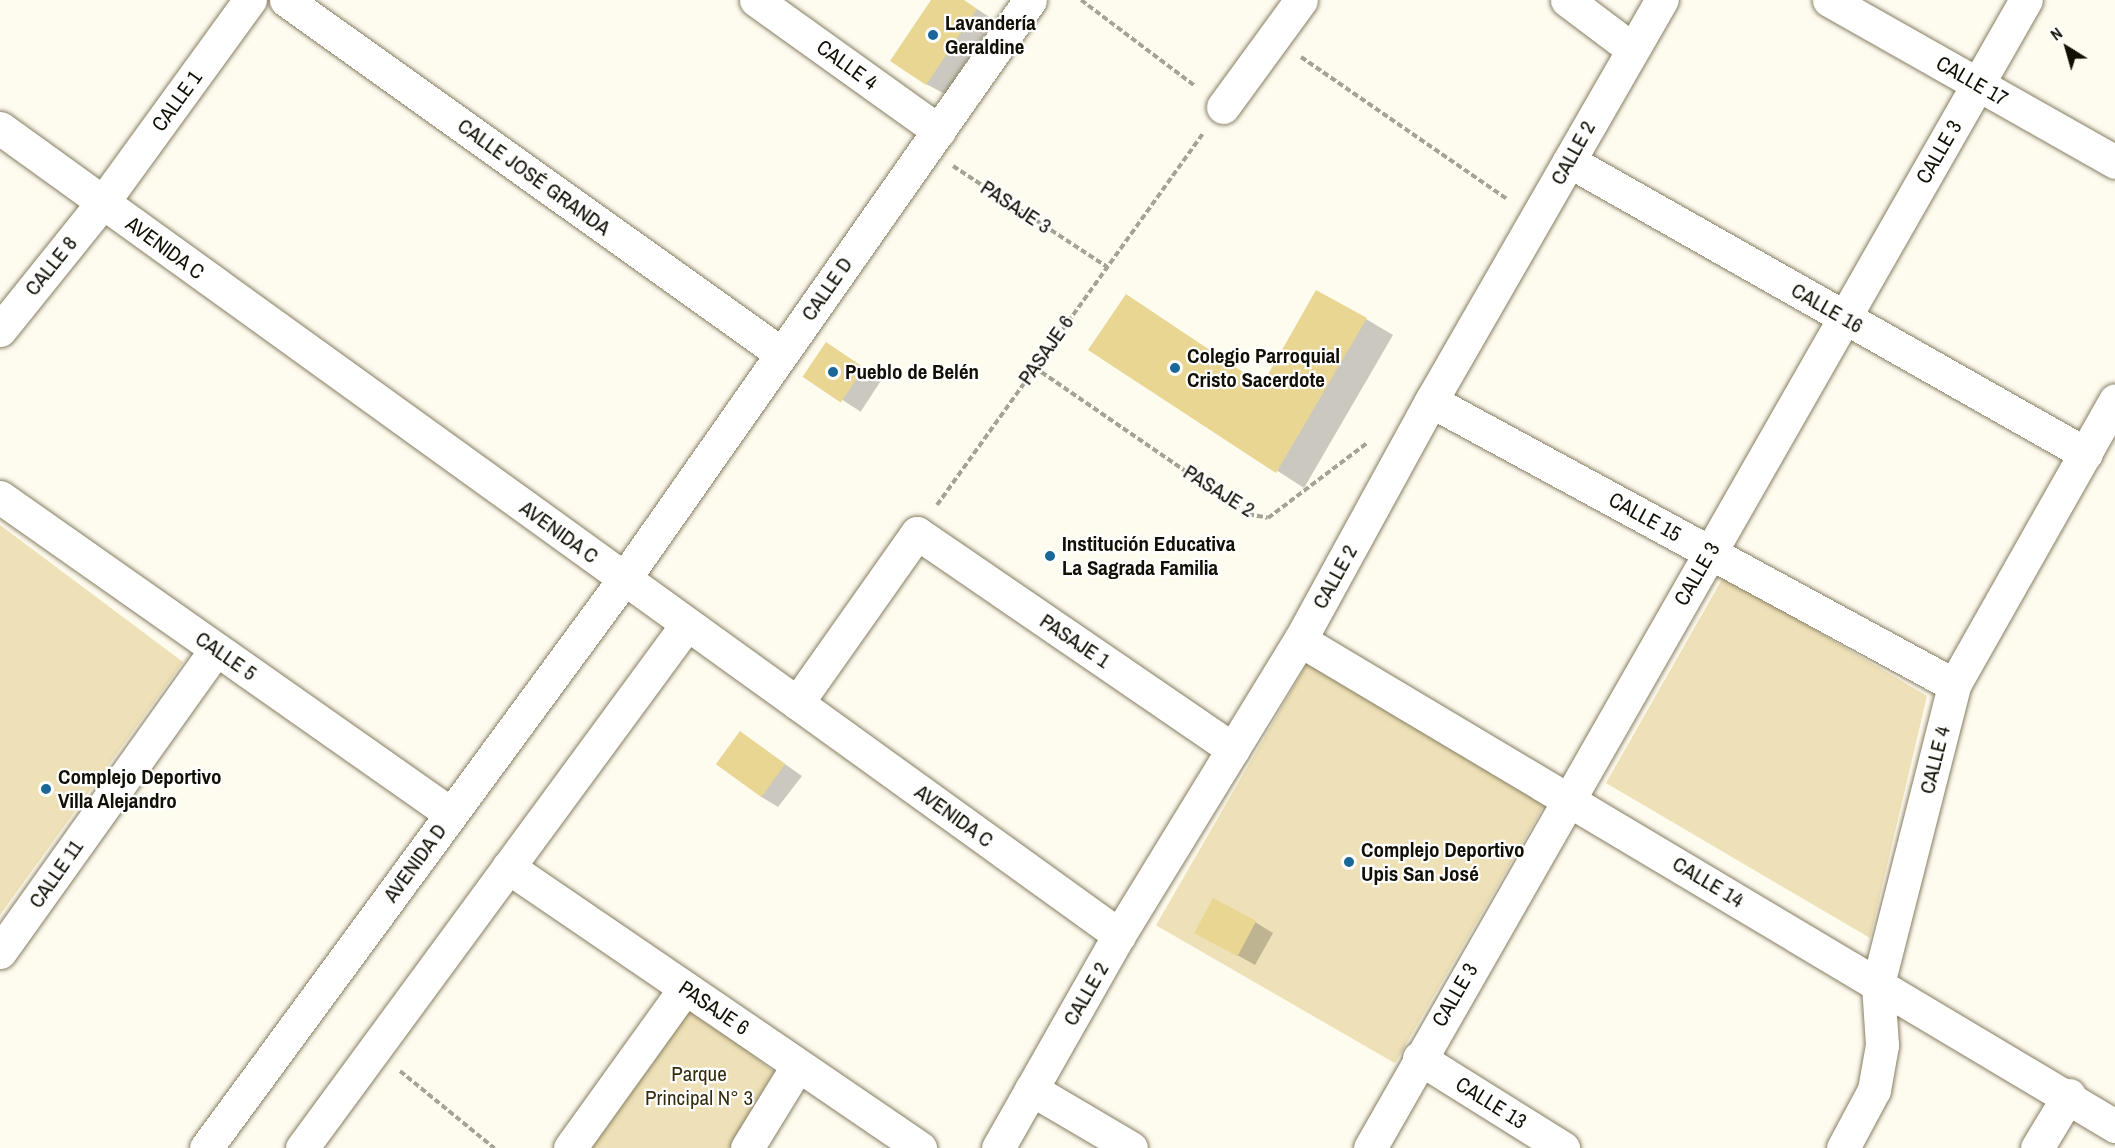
<!DOCTYPE html>
<meta charset="utf-8">
<style>
body{margin:0}
#map{position:relative;width:2115px;height:1148px;overflow:hidden;background:#fefbef;font-family:"Archivo Narrow",sans-serif}
div>[style]{position:absolute}
[style*='--x']{left:calc(var(--x)*1px);top:calc(var(--y)*1px);width:calc(var(--w)*1px);rotate:calc(var(--a)*1deg)}
.green>*{inset:0;background:#eee1b7;transform-origin:0 0}
.shadow>*{inset:0;background:#0003;transform-origin:0 0}
.building>*{inset:0;background:#ead693;transform-origin:0 0}
.path>*{height:4px;margin-top:-2px;transform-origin:0;background:repeating-linear-gradient(90deg,#a5a297 0 6px,transparent 0 9px)}
.roads{filter:drop-shadow(0 0 2px #867e62) drop-shadow(0 0 2px #867e62)}
.street>*{height:33px;margin:-16.5px;padding:0 16.5px;transform-origin:16.5px;border-radius:16.5px;background:#fff}
.dots>*{width:16px;height:16px;translate:-50% -50%;box-sizing:border-box;border:3px solid #fff;border-radius:50%}
span{translate:-50% -50%;white-space:nowrap;text-align:center;line-height:1.15;-webkit-text-stroke:4.5px #fff;paint-order:stroke}
.poi-label{font-size:21px;color:#120f05;font-weight:700}
.left{translate:0 -50%;text-align:left}
.street-label{font-size:21px;color:#120f05}
.park-label{font-size:21px;color:#352c0e}
.north{position:absolute;left:2037px;top:18px;width:60px;height:60px;-webkit-text-stroke:4px #fff;paint-order:stroke;rotate:323deg;font-size:16px;font-weight:700;line-height:24px;text-align:center;color:#120f05}
.north::after{content:'';display:block;margin:auto;width:21px;height:27px;background:#120f05;clip-path:polygon(50% 0,100% 100%,50% 72%,0 100%)}
</style>
<div id="map">
<div class="green">
<div style="clip-path:polygon(0 525px,183px 662px,0 915px)"></div>
<div style="clip-path:polygon(1724px 576px,1927px 696px,1870px 938px,1606px 783px)"></div>
<div style="left:1308px;top:662px;width:276px;height:304px;rotate:30deg"></div>
<div style="clip-path:polygon(688px 1003px,774px 1072px,729px 1148px,587px 1148px)"></div>
</div>
<div class="shadow">
<div style="clip-path:polygon(933px 0,963px 0,994px 20px,945px 94px,926px 84px)"></div>
<div style="clip-path:polygon(1126px 296px,1264px 386px,1366px 319px,1393px 335px,1304px 488px,1090px 350px)"></div>
<div style="left:826px;top:344px;width:66px;height:38px;rotate:33deg"></div>
<div style="clip-path:polygon(741px 733px,802px 776px,778px 807px,760px 796px)"></div>
<div style="clip-path:polygon(1255px 922px,1273px 933px,1255px 965px,1196px 932px)"></div>
</div>
<div class="building">
<div style="clip-path:polygon(931px 0,964px 0,977px 9px,926px 85px,890px 61px)"></div>
<div style="clip-path:polygon(1316px 290px,1367px 318px,1276px 473px,1088px 350px,1126px 294px,1262px 385px)"></div>
<div style="left:826px;top:342px;width:46px;height:42px;rotate:34deg"></div>
<div style="left:740px;top:731px;width:56px;height:41px;rotate:36deg"></div>
<div style="left:1213px;top:898px;width:49px;height:40px;rotate:28deg"></div>
</div>
<div class="path">
<div style="--x:1081;--y:0;--w:143;--a:37"></div>
<div style="--x:1301;--y:57;--w:250;--a:34.6"></div>
<div style="--x:953;--y:166;--w:183;--a:33.2"></div>
<div style="--x:1034;--y:367;--w:260;--a:34.5"></div>
<div style="--x:1248;--y:514;--w:20;--a:11"></div>
<div style="--x:1268;--y:518;--w:124;--a:-37.1"></div>
<div style="--x:937;--y:505;--w:457;--a:-54.4"></div>
<div style="--x:400;--y:1071;--w:122;--a:39.3"></div>
</div>
<div class="roads">
<div class="street">
<div style="--x:286;--y:0;--w:609;--a:35.52"></div>
<div style="--x:756;--y:0;--w:225;--a:35.6"></div>
<div style="--x:1567;--y:0;--w:81;--a:37"></div>
<div style="--x:1829;--y:0;--w:329;--a:29.5"></div>
<div style="--x:1223;--y:107;--w:132;--a:-53.9"></div>
<div style="--x:0;--y:128;--w:1380;--a:35.8"></div>
<div style="--x:1569;--y:161;--w:594;--a:29.54"></div>
<div style="--x:0;--y:330;--w:164;--a:-51.2"></div>
<div style="--x:103;--y:202;--w:250;--a:-54"></div>
<div style="--x:1431;--y:401;--w:595;--a:28.5"></div>
<div style="--x:0;--y:497;--w:551;--a:35.1"></div>
<div style="--x:1300;--y:640;--w:949;--a:30.81"></div>
<div style="--x:797;--y:703;--w:208;--a:-54.8"></div>
<div style="--x:917;--y:533;--w:383;--a:34.4"></div>
<div style="--x:508;--y:867;--w:499;--a:34.3"></div>
<div style="--x:0;--y:952;--w:372;--a:-54.5"></div>
<div style="--x:1419;--y:1058;--w:170;--a:32"></div>
<div style="--x:1031;--y:1089;--w:116;--a:30.5"></div>
<div style="--x:206;--y:1148;--w:706;--a:-53.7"></div>
<div style="--x:624;--y:579;--w:707;--a:-54.96"></div>
<div style="--x:302;--y:1148;--w:650;--a:-53.69"></div>
<div style="--x:570;--y:1148;--w:197;--a:-54.3"></div>
<div style="--x:747;--y:1148;--w:97;--a:-58.4"></div>
<div style="--x:998;--y:1148;--w:245;--a:-60.4"></div>
<div style="--x:1119;--y:935;--w:346;--a:-58.5"></div>
<div style="--x:1300;--y:640;--w:273;--a:-61.3"></div>
<div style="--x:1431;--y:401;--w:463;--a:-60.1"></div>
<div style="--x:1370;--y:1148;--w:1322;--a:-60.26"></div>
<div style="--x:1843;--y:1148;--w:66;--a:-61.9"></div>
<div style="--x:1874;--y:1090;--w:46;--a:-79.9"></div>
<div style="--x:1882;--y:1045;--w:61;--a:-93.8"></div>
<div style="--x:1878;--y:984;--w:309;--a:-75.7"></div>
<div style="--x:1954;--y:685;--w:327;--a:-60.5"></div>
<div style="--x:2037;--y:1148;--w:62;--a:-58.9"></div>
</div>
</div>
<div class="dots">
<div style="left:933px;top:35px;background:#1b679a"></div>
<div style="left:1175px;top:368px;background:#1b679a"></div>
<div style="left:833px;top:372px;background:#1b679a"></div>
<div style="left:1050px;top:556px;background:#1b679a"></div>
<div style="left:46px;top:789px;background:#1b679a"></div>
<div style="left:1349px;top:862px;background:#1b679a"></div>
</div>
<div class="poi-label">
<span class="left" style="left:945px;top:35px">Lavandería<br>Geraldine</span>
<span class="left" style="left:1187px;top:368px">Colegio Parroquial<br>Cristo Sacerdote</span>
<span class="left" style="left:845px;top:372px">Pueblo de Belén</span>
<span class="left" style="left:1062px;top:556px">Institución Educativa<br>La Sagrada Familia</span>
<span class="left" style="left:58px;top:789px">Complejo Deportivo<br>Villa Alejandro</span>
<span class="left" style="left:1361px;top:862px">Complejo Deportivo<br>Upis San José</span>
</div>
<div class="street-label">
<span style="left:847px;top:65px;rotate:36deg">CALLE 4</span>
<span style="left:1972px;top:81px;rotate:30deg">CALLE 17</span>
<span style="left:177px;top:101px;rotate:-54deg">CALLE 1</span>
<span style="left:1939px;top:152px;rotate:-60deg">CALLE 3</span>
<span style="left:1573px;top:153px;rotate:-61deg">CALLE 2</span>
<span style="left:534px;top:177px;rotate:36deg">CALLE JOSÉ GRANDA</span>
<span style="left:1016px;top:207px;rotate:33deg">PASAJE 3</span>
<span style="left:165px;top:248px;rotate:36deg">AVENIDA C</span>
<span style="left:51px;top:266px;rotate:-51deg">CALLE 8</span>
<span style="left:827px;top:289px;rotate:-55deg">CALLE D</span>
<span style="left:1827px;top:308px;rotate:30deg">CALLE 16</span>
<span style="left:1046px;top:350px;rotate:-55deg">PASAJE 6</span>
<span style="left:1219px;top:491px;rotate:32deg">PASAJE 2</span>
<span style="left:1645px;top:517px;rotate:29deg">CALLE 15</span>
<span style="left:559px;top:532px;rotate:36deg">AVENIDA C</span>
<span style="left:1697px;top:574px;rotate:-60deg">CALLE 3</span>
<span style="left:1335px;top:577px;rotate:-61deg">CALLE 2</span>
<span style="left:1075px;top:641px;rotate:34deg">PASAJE 1</span>
<span style="left:226px;top:656px;rotate:35deg">CALLE 5</span>
<span style="left:1935px;top:760px;rotate:-76deg">CALLE 4</span>
<span style="left:954px;top:816px;rotate:36deg">AVENIDA C</span>
<span style="left:415px;top:863px;rotate:-54deg">AVENIDA D</span>
<span style="left:56px;top:874px;rotate:-55deg">CALLE 11</span>
<span style="left:1708px;top:882px;rotate:31deg">CALLE 14</span>
<span style="left:1086px;top:994px;rotate:-60deg">CALLE 2</span>
<span style="left:1455px;top:995px;rotate:-60deg">CALLE 3</span>
<span style="left:714px;top:1008px;rotate:34deg">PASAJE 6</span>
<span style="left:1491px;top:1103px;rotate:32deg">CALLE 13</span>
</div>
<div class="park-label">
<span style="left:699px;top:1086px">Parque<br>Principal N° 3</span>
</div>
<div class="north">N</div>
</div>
